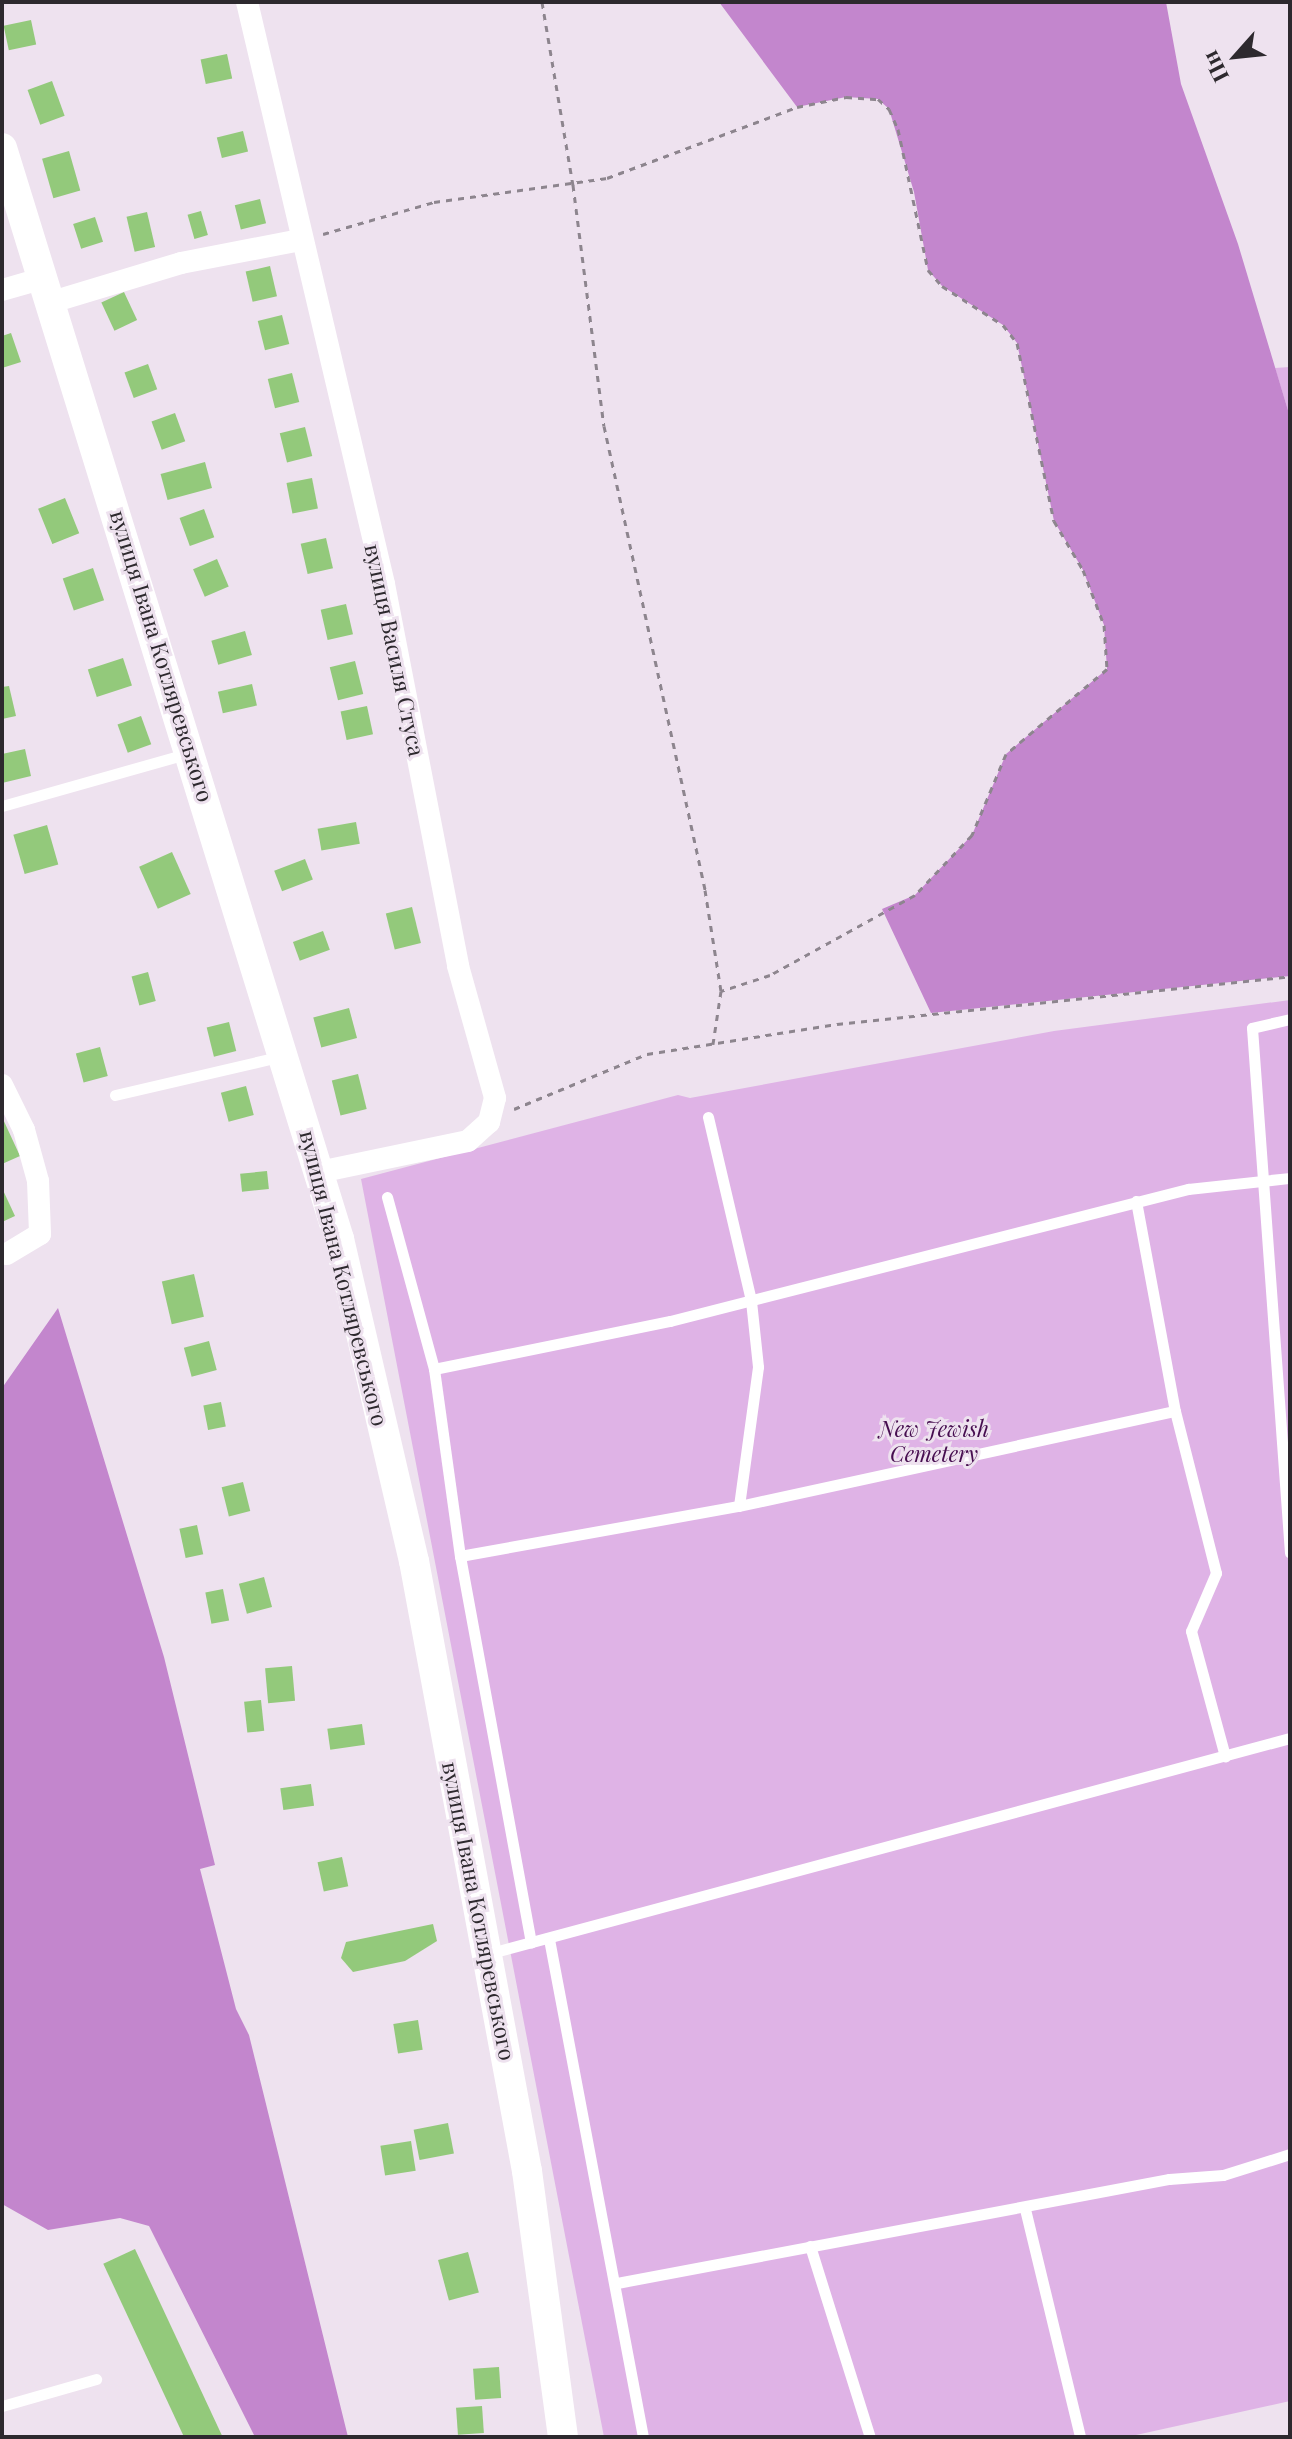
<!DOCTYPE html>
<meta charset="utf-8">
<style>
body{margin:0}
#map{position:relative;width:1292px;height:2439px;overflow:hidden;background:#eee2ef;font-family:"Playfair Display",serif}
div>[style]{position:absolute}
[style*='--x']{left:calc(var(--x)*1px);top:calc(var(--y)*1px);width:calc(var(--w)*1px);rotate:calc(var(--a)*1deg)}
.green>*{inset:0;background:#dfb3e6}
.forest>*{inset:0;background:#c386cd}
.building>*{inset:0;background:#93c97b;transform-origin:0 0}
.path>*{height:3px;margin-top:-1.5px;transform-origin:0;background:repeating-linear-gradient(90deg,#8d858e 0 6px,transparent 0 12px)}
.lane>*{height:11px;margin:-5.5px;padding:0 5.5px;transform-origin:5.5px;border-radius:5.5px;background:#fff}
.street>*{height:22px;margin:-11px;padding:0 11px;transform-origin:11px;border-radius:11px;background:#fff}
.secondary>*{height:30px;margin:-15px;padding:0 15px;transform-origin:15px;border-radius:15px;background:#fff}
span{translate:-50% -50%;white-space:nowrap;text-align:center;line-height:1.15;-webkit-text-stroke:6px #eee2ef;paint-order:stroke}
.street-label{font-size:22px;color:#2d292e}
.park-label{font-size:22px;color:#460d4f;font-style:italic}
.frame{position:absolute;inset:0;border:4px solid #2d292e;pointer-events:none}
.north{position:absolute;left:1196px;top:16px;width:80px;height:80px;-webkit-text-stroke:6px #eee2ef;paint-order:stroke;rotate:243deg;font-size:22px;font-weight:700;line-height:32px;text-align:center;color:#2d292e}
.north::after{content:'';display:block;margin:auto;width:28px;height:36px;background:#2d292e;clip-path:polygon(50% 0,100% 100%,50% 72%,0 100%)}
</style>
<div id="map">
<div class="green">
<div style="clip-path:polygon(1290px 367px,1290px 417px,1275px 368px)"></div>
<div style="clip-path:polygon(1290px 1000px,1290px 2401px,1127px 2437px,604px 2437px,361px 1179px,678px 1095px,690px 1098px,1054px 1031px)"></div>
</div>
<div class="forest">
<div style="clip-path:polygon(719px 2px,1166px 2px,1181px 84px,1238px 244px,1290px 417px,1290px 976px,931px 1013px,882px 909px,915px 895px,972px 835px,1006px 754px,1107px 669px,1104px 625px,1083px 570px,1054px 521px,1017px 343px,1003px 325px,942px 286px,928px 270px,914px 192px,889px 109px,878px 99px,846px 97px,797px 107px)"></div>
<div style="clip-path:polygon(58px 1308px,164px 1657px,215px 1865px,200px 1869px,236px 2009px,249px 2035px,348px 2437px,255px 2437px,149px 2226px,120px 2218px,48px 2230px,2px 2204px,2px 1388px)"></div>
</div>
<div class="building">
<div style="left:31px;top:20px;width:25px;height:28px;rotate:78deg"></div>
<div style="left:227px;top:54px;width:25px;height:27px;rotate:78deg"></div>
<div style="left:52px;top:81px;width:37px;height:26px;rotate:70deg"></div>
<div style="left:243px;top:131px;width:21px;height:27px;rotate:76deg"></div>
<div style="left:69px;top:151px;width:41px;height:28px;rotate:74deg"></div>
<div style="left:260px;top:199px;width:25px;height:26px;rotate:76deg"></div>
<div style="left:201px;top:211px;width:25px;height:14px;rotate:74deg"></div>
<div style="left:147px;top:212px;width:36px;height:21px;rotate:77deg"></div>
<div style="left:95px;top:217px;width:26px;height:23px;rotate:72deg"></div>
<div style="left:270px;top:266px;width:31px;height:25px;rotate:77deg"></div>
<div style="left:124px;top:292px;width:31px;height:25px;rotate:65deg"></div>
<div style="left:282px;top:315px;width:30px;height:25px;rotate:76deg"></div>
<div style="clip-path:polygon(11px 333px,21px 362px,2px 368px,2px 336px)"></div>
<div style="left:148px;top:364px;width:27px;height:25px;rotate:70deg"></div>
<div style="left:292px;top:373px;width:30px;height:25px;rotate:76deg"></div>
<div style="left:175px;top:413px;width:30px;height:25px;rotate:70deg"></div>
<div style="left:305px;top:427px;width:30px;height:26px;rotate:76deg"></div>
<div style="left:205px;top:462px;width:27px;height:46px;rotate:75deg"></div>
<div style="left:312px;top:478px;width:31px;height:26px;rotate:79deg"></div>
<div style="left:65px;top:498px;width:38px;height:29px;rotate:68deg"></div>
<div style="left:204px;top:509px;width:30px;height:26px;rotate:70deg"></div>
<div style="left:326px;top:538px;width:31px;height:26px;rotate:77deg"></div>
<div style="left:217px;top:559px;width:30px;height:26px;rotate:67deg"></div>
<div style="left:93px;top:568px;width:34px;height:32px;rotate:71deg"></div>
<div style="left:346px;top:604px;width:31px;height:26px;rotate:77deg"></div>
<div style="left:245px;top:631px;width:25px;height:35px;rotate:74deg"></div>
<div style="left:123px;top:658px;width:29px;height:37px;rotate:72deg"></div>
<div style="left:355px;top:661px;width:34px;height:26px;rotate:76deg"></div>
<div style="left:252px;top:684px;width:22px;height:35px;rotate:77deg"></div>
<div style="clip-path:polygon(9px 686px,16px 716px,2px 719px,2px 687px)"></div>
<div style="left:367px;top:706px;width:29px;height:27px;rotate:78deg"></div>
<div style="left:141px;top:716px;width:30px;height:25px;rotate:70deg"></div>
<div style="clip-path:polygon(25px 749px,31px 776px,2px 783px,2px 754px)"></div>
<div style="left:356px;top:822px;width:22px;height:39px;rotate:80deg"></div>
<div style="left:47px;top:825px;width:41px;height:35px;rotate:74deg"></div>
<div style="left:172px;top:852px;width:46px;height:36px;rotate:66deg"></div>
<div style="left:305px;top:859px;width:22px;height:33px;rotate:69deg"></div>
<div style="left:412px;top:907px;width:37px;height:27px;rotate:76deg"></div>
<div style="left:323px;top:931px;width:20px;height:32px;rotate:70deg"></div>
<div style="left:148px;top:972px;width:30px;height:17px;rotate:75deg"></div>
<div style="left:349px;top:1008px;width:31px;height:37px;rotate:75deg"></div>
<div style="left:229px;top:1022px;width:30px;height:23px;rotate:76deg"></div>
<div style="left:100px;top:1047px;width:30px;height:25px;rotate:75deg"></div>
<div style="left:358px;top:1074px;width:36px;height:27px;rotate:76deg"></div>
<div style="left:246px;top:1086px;width:30px;height:26px;rotate:75deg"></div>
<div style="clip-path:polygon(2px 1117px,20px 1156px,2px 1164px)"></div>
<div style="left:267px;top:1171px;width:18px;height:27px;rotate:84deg"></div>
<div style="clip-path:polygon(2px 1188px,15px 1216px,2px 1222px)"></div>
<div style="left:194px;top:1274px;width:44px;height:33px;rotate:77deg"></div>
<div style="left:209px;top:1341px;width:30px;height:26px;rotate:75deg"></div>
<div style="left:221px;top:1402px;width:25px;height:18px;rotate:79deg"></div>
<div style="left:243px;top:1482px;width:30px;height:22px;rotate:76deg"></div>
<div style="left:197px;top:1525px;width:30px;height:18px;rotate:78deg"></div>
<div style="left:264px;top:1577px;width:31px;height:26px;rotate:75deg"></div>
<div style="left:223px;top:1589px;width:32px;height:18px;rotate:79deg"></div>
<div style="left:292px;top:1666px;width:35px;height:27px;rotate:85deg"></div>
<div style="left:261px;top:1700px;width:31px;height:17px;rotate:84deg"></div>
<div style="left:362px;top:1724px;width:21px;height:35px;rotate:82deg"></div>
<div style="left:311px;top:1784px;width:22px;height:31px;rotate:82deg"></div>
<div style="left:342px;top:1857px;width:30px;height:25px;rotate:78deg"></div>
<div style="clip-path:polygon(433px 1924px,437px 1941px,405px 1961px,353px 1972px,341px 1958px,346px 1942px)"></div>
<div style="left:418px;top:2020px;width:30px;height:25px;rotate:81deg"></div>
<div style="left:448px;top:2123px;width:31px;height:35px;rotate:79deg"></div>
<div style="left:411px;top:2141px;width:30px;height:31px;rotate:81deg"></div>
<div style="left:135px;top:2249px;width:208px;height:35px;rotate:65deg"></div>
<div style="left:468px;top:2252px;width:42px;height:31px;rotate:75deg"></div>
<div style="left:499px;top:2367px;width:31px;height:26px;rotate:86deg"></div>
<div style="left:482px;top:2406px;width:27px;height:26px;rotate:86deg"></div>
</div>
<div class="path">
<div style="--x:542;--y:2;--w:186;--a:80.4"></div>
<div style="--x:573;--y:185;--w:243;--a:82.7"></div>
<div style="--x:604;--y:426;--w:475;--a:77.7"></div>
<div style="--x:705;--y:890;--w:102;--a:81"></div>
<div style="--x:721;--y:991;--w:54;--a:98.6"></div>
<div style="--x:323;--y:234;--w:116;--a:-16.1"></div>
<div style="--x:434;--y:202;--w:175;--a:-7.9"></div>
<div style="--x:607;--y:178;--w:203;--a:-20.5"></div>
<div style="--x:797;--y:107;--w:50;--a:-11.5"></div>
<div style="--x:846;--y:97;--w:32;--a:4"></div>
<div style="--x:878;--y:99;--w:15;--a:42"></div>
<div style="--x:889;--y:109;--w:22;--a:66"></div>
<div style="--x:898;--y:129;--w:144;--a:78"></div>
<div style="--x:928;--y:270;--w:21;--a:49"></div>
<div style="--x:942;--y:286;--w:72;--a:32.6"></div>
<div style="--x:1003;--y:325;--w:23;--a:52"></div>
<div style="--x:1017;--y:343;--w:182;--a:78.3"></div>
<div style="--x:1054;--y:521;--w:57;--a:59.4"></div>
<div style="--x:1083;--y:570;--w:59;--a:69.1"></div>
<div style="--x:1104;--y:625;--w:44;--a:86.1"></div>
<div style="--x:1107;--y:669;--w:132;--a:139.9"></div>
<div style="--x:1006;--y:754;--w:88;--a:112.8"></div>
<div style="--x:972;--y:835;--w:83;--a:133.5"></div>
<div style="--x:915;--y:895;--w:166;--a:151.1"></div>
<div style="--x:770;--y:975;--w:52;--a:161.9"></div>
<div style="--x:514;--y:1109;--w:144;--a:-22.5"></div>
<div style="--x:647;--y:1054;--w:192;--a:-9"></div>
<div style="--x:837;--y:1024;--w:456;--a:-6"></div>
</div>
<div class="lane">
<div style="--x:2;--y:806;--w:191;--a:-15.8"></div>
<div style="--x:1290;--y:1019;--w:39;--a:167"></div>
<div style="--x:1252;--y:1028;--w:526;--a:85.86"></div>
<div style="--x:115;--y:1095;--w:171;--a:-13.1"></div>
<div style="--x:708;--y:1117;--w:189;--a:76.8"></div>
<div style="--x:751;--y:1301;--w:66;--a:83.9"></div>
<div style="--x:758;--y:1367;--w:140;--a:97.8"></div>
<div style="--x:387;--y:1197;--w:178;--a:74.7"></div>
<div style="--x:434;--y:1369;--w:189;--a:82.1"></div>
<div style="--x:460;--y:1556;--w:393;--a:79.6"></div>
<div style="--x:1136;--y:1201;--w:214;--a:79.5"></div>
<div style="--x:1175;--y:1411;--w:167;--a:75.8"></div>
<div style="--x:1216;--y:1573;--w:63;--a:113.3"></div>
<div style="--x:1191;--y:1631;--w:130;--a:74.8"></div>
<div style="--x:434;--y:1369;--w:241;--a:-11.5"></div>
<div style="--x:670;--y:1321;--w:535;--a:-14.3"></div>
<div style="--x:1188;--y:1189;--w:103;--a:-6.2"></div>
<div style="--x:460;--y:1556;--w:283;--a:-10.2"></div>
<div style="--x:739;--y:1506;--w:446;--a:-12.3"></div>
<div style="--x:549;--y:1939;--w:507;--a:79.31"></div>
<div style="--x:487;--y:1954;--w:832;--a:-15.06"></div>
<div style="--x:1025;--y:2209;--w:234;--a:76.4"></div>
<div style="--x:810;--y:2246;--w:200;--a:72.6"></div>
<div style="--x:617;--y:2283;--w:562;--a:-10.67"></div>
<div style="--x:1169;--y:2179;--w:54;--a:-4.2"></div>
<div style="--x:1223;--y:2175;--w:70;--a:-17.4"></div>
<div style="--x:2;--y:2406;--w:98;--a:-16"></div>
</div>
<div class="street">
<div style="--x:247;--y:2;--w:598;--a:76.75"></div>
<div style="--x:384;--y:584;--w:389;--a:79"></div>
<div style="--x:458;--y:966;--w:137;--a:74.3"></div>
<div style="--x:495;--y:1098;--w:25;--a:104"></div>
<div style="--x:489;--y:1122;--w:28;--a:138"></div>
<div style="--x:468;--y:1141;--w:152;--a:168.2"></div>
<div style="--x:2;--y:290;--w:44;--a:-15.9"></div>
<div style="--x:52;--y:302;--w:135;--a:-16.8"></div>
<div style="--x:181;--y:263;--w:121;--a:-10.9"></div>
<div style="--x:2;--y:1085;--w:50;--a:63.9"></div>
<div style="--x:24;--y:1130;--w:53;--a:74.6"></div>
<div style="--x:38;--y:1181;--w:53;--a:87.8"></div>
<div style="--x:40;--y:1234;--w:39;--a:149"></div>
</div>
<div class="secondary">
<div style="--x:2;--y:148;--w:1142;--a:72.83"></div>
<div style="--x:339;--y:1239;--w:331;--a:76.9"></div>
<div style="--x:414;--y:1561;--w:620;--a:79.51"></div>
<div style="--x:527;--y:2171;--w:268;--a:82.3"></div>
</div>
<div class="street-label">
<span style="left:395px;top:650px;rotate:78deg">вулиця Василя Стуса</span>
<span style="left:162px;top:656px;rotate:73deg">вулиця Івана Котляревського</span>
<span style="left:344px;top:1278px;rotate:76deg">вулиця Івана Котляревського</span>
<span style="left:479px;top:1911px;rotate:79deg">вулиця Івана Котляревського</span>
</div>
<div class="park-label">
<span style="left:934px;top:1441px">New Jewish<br>Cemetery</span>
</div>
<div class="frame"></div>
<div class="north">Пн</div>
</div>
